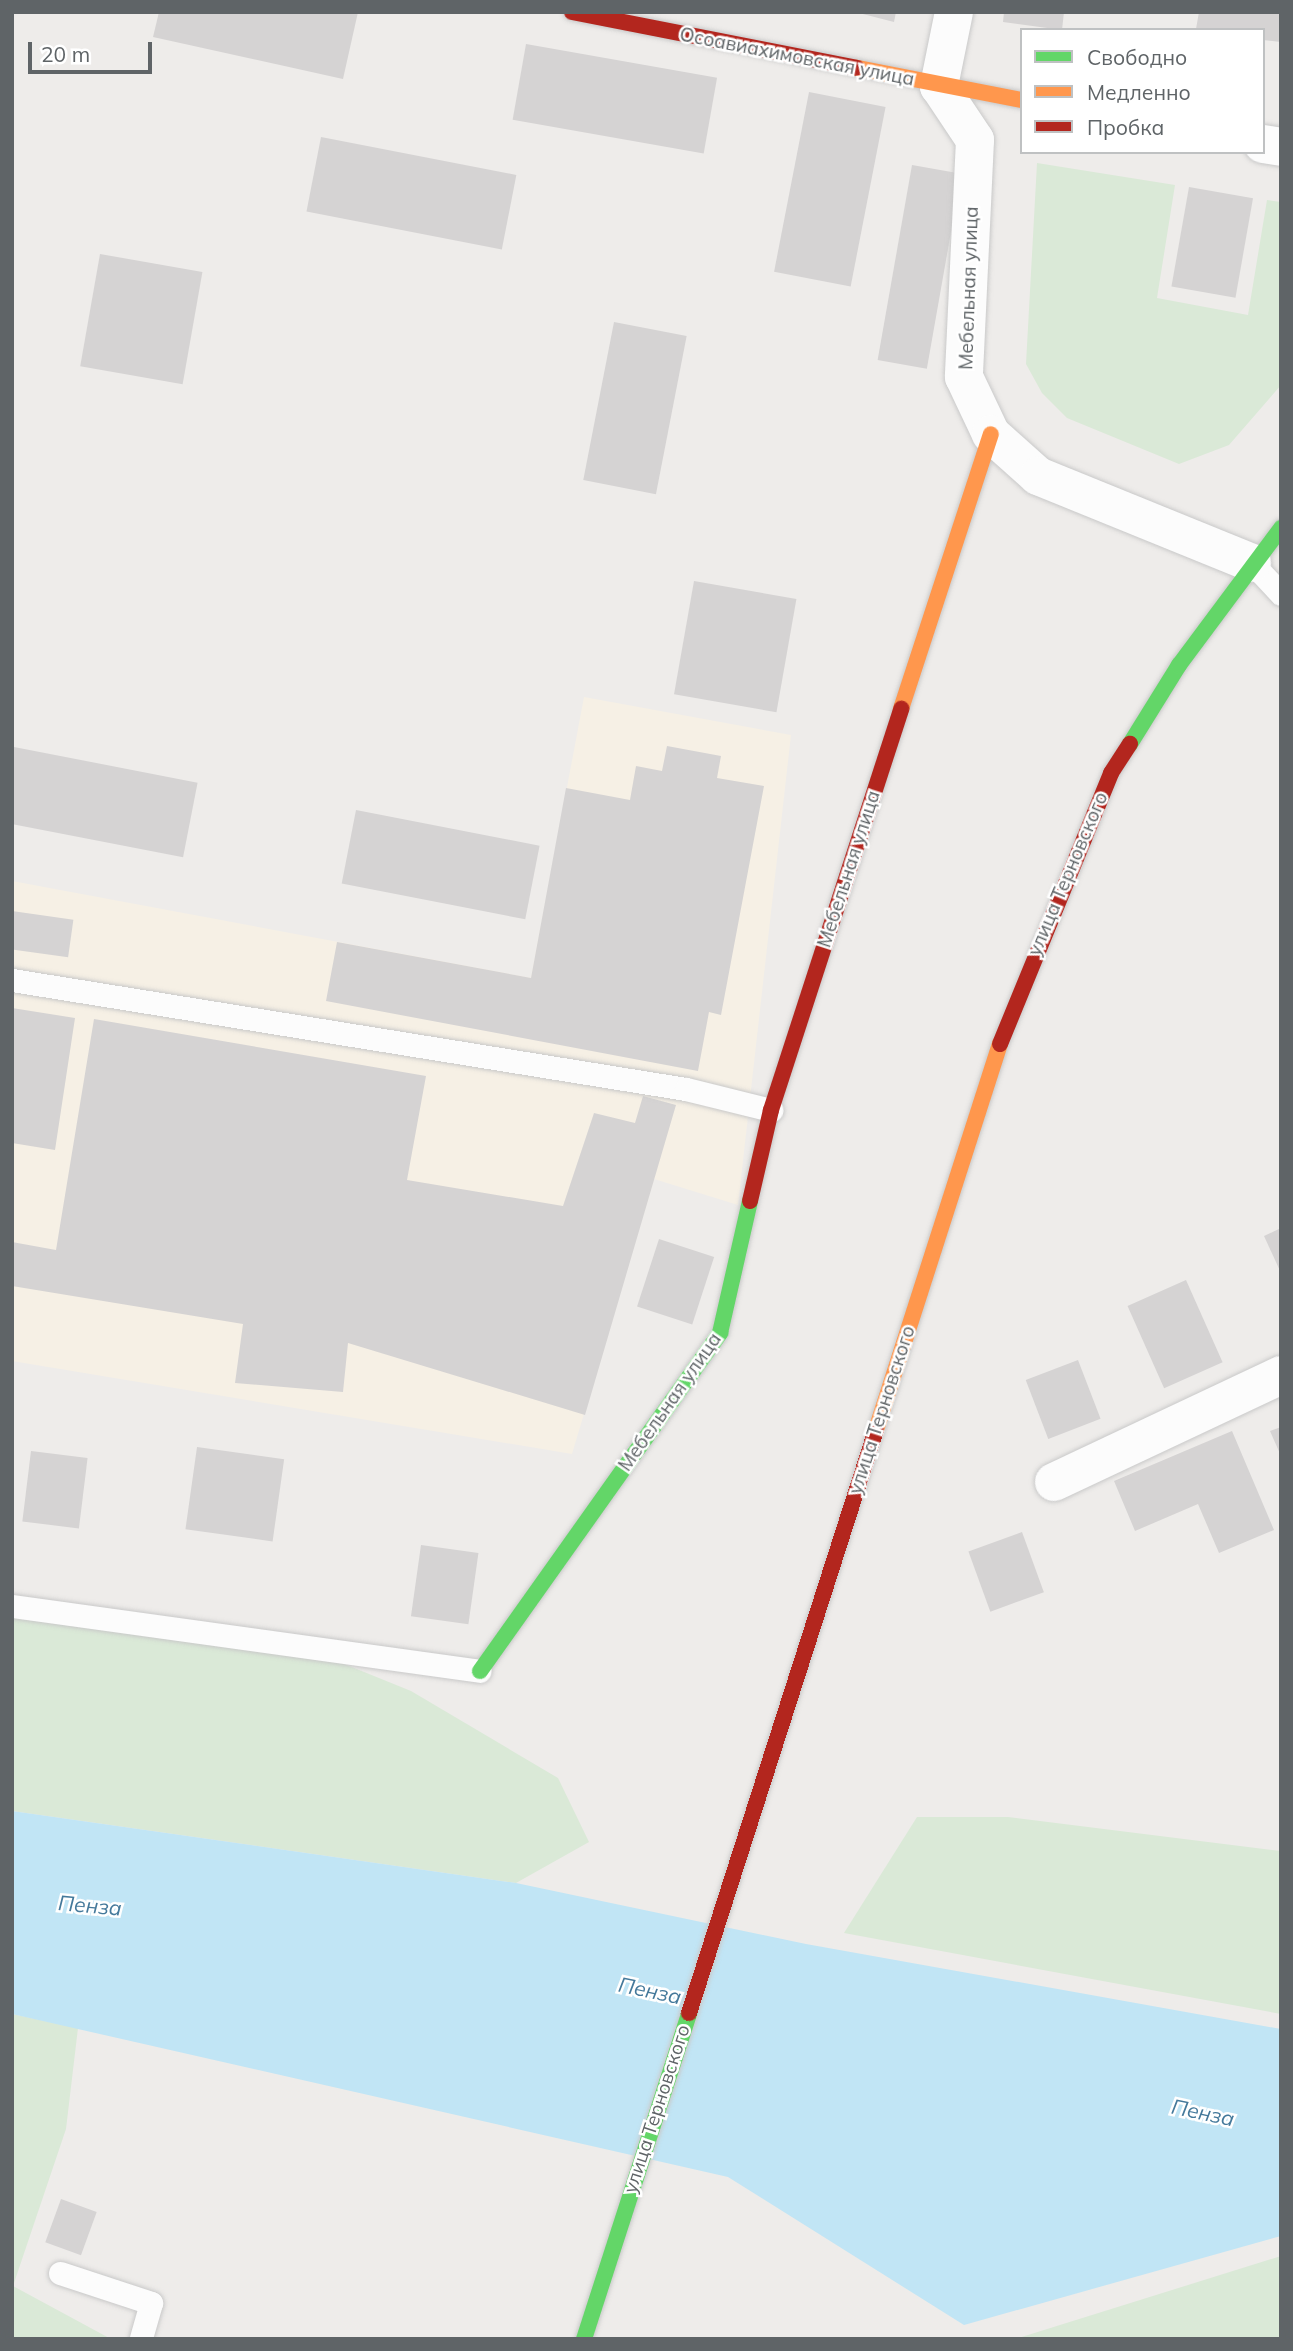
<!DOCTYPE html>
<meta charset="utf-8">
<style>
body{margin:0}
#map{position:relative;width:1293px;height:2351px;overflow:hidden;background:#eeecea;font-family:Mulish,sans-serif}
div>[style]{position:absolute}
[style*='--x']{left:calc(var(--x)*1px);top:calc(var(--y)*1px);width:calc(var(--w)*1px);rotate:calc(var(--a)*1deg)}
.commercial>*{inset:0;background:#f6f0e5}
.green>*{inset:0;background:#dae9d7}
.water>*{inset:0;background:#c1e5f5}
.building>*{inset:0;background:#d5d3d3;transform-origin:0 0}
.roads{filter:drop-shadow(0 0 2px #c9c9c9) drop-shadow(0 0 2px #c9c9c9)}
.lane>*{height:23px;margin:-11.5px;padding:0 11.5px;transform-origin:11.5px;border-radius:11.5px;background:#fcfcfc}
.street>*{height:38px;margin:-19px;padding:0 19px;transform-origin:19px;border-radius:19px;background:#fcfcfc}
.fast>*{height:16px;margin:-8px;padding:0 8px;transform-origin:8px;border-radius:8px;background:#63d668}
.slow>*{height:16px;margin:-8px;padding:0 8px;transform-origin:8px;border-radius:8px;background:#ff974d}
.jam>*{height:16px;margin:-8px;padding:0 8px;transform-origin:8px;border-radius:8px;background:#b3261e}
span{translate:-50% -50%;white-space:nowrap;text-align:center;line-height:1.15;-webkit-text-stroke:5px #fff;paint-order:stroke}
.street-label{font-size:19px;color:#5f6467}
.water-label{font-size:21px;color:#44799b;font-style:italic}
.frame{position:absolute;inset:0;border:14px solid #5f6467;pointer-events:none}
.legend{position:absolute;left:1020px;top:28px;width:245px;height:126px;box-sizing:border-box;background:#fff;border:2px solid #bfc1c2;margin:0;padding:9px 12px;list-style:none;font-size:21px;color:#5f6467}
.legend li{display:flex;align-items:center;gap:14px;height:35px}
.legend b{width:35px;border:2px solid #bfc1c2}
.scale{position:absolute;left:28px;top:42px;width:124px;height:32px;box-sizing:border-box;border:4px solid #5f6467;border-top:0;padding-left:9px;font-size:21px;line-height:24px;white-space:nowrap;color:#5f6467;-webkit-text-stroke:5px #fff;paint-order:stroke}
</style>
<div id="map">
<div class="commercial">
<div style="clip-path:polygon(584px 697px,791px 735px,738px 1205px,654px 1179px,572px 1454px,12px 1361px,12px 881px,531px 978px)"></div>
</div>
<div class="green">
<div style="clip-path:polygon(1037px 163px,1175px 185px,1157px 298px,1248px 315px,1267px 200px,1281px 202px,1281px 385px,1229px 445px,1179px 464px,1067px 418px,1042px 393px,1026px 364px)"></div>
<div style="clip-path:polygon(12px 1618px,337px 1661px,411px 1691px,558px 1778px,589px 1842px,516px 1883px,12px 1811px)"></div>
<div style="clip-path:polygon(917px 1817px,1008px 1817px,1281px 1851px,1281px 2014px,844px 1933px)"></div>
<div style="clip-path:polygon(12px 2014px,78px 2028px,66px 2129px,13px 2286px,111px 2339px,12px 2339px)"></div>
<div style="clip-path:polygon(1281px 2256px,1281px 2339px,1015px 2339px)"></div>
</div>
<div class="water">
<div style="clip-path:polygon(12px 1811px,516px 1883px,806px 1944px,1281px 2029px,1281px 2236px,964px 2325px,728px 2177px,12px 2014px)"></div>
</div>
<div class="building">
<div style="clip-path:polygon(159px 12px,358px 12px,343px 79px,153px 37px)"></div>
<div style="clip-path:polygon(855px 12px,896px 12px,894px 22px)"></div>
<div style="clip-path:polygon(1004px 12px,1064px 12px,1062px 30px,1003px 22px)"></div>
<div style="clip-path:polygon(1199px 12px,1281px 12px,1281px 42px,1263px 40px,1263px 30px,1196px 29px)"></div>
<div style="left:526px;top:44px;width:194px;height:77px;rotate:10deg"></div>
<div style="left:809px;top:92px;width:78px;height:183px;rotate:11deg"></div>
<div style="left:321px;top:137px;width:199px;height:76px;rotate:11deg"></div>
<div style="left:912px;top:165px;width:50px;height:198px;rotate:10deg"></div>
<div style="left:1189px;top:187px;width:65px;height:101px;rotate:10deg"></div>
<div style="left:100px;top:254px;width:104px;height:114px;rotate:10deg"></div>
<div style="left:614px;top:322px;width:74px;height:161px;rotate:11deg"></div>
<div style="left:694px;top:581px;width:104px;height:115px;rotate:10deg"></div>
<div style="clip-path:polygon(667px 746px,721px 756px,717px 778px,764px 786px,721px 1015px,709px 1012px,698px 1071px,326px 1001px,337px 942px,531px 978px,566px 788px,630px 800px,636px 766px,662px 771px)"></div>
<div style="left:14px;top:747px;width:187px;height:76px;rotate:11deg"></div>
<div style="left:356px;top:810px;width:187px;height:75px;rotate:11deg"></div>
<div style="left:12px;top:911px;width:62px;height:38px;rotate:8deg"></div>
<div style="clip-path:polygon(12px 1008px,75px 1018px,55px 1150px,12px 1143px)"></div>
<div style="clip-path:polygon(94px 1019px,426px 1076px,407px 1180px,563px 1206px,594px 1113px,635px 1123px,643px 1096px,676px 1105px,585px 1415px,348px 1343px,343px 1392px,235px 1383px,243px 1324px,12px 1286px,12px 1242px,56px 1250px)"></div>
<div style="clip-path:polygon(1281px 1228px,1281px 1273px,1264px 1236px)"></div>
<div style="left:659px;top:1239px;width:58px;height:71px;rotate:18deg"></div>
<div style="left:1186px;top:1280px;width:90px;height:64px;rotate:66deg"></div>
<div style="left:1078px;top:1360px;width:63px;height:56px;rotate:69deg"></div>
<div style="clip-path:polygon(1281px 1427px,1281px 1456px,1270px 1431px)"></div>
<div style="clip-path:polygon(1232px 1431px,1274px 1530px,1219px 1553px,1198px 1504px,1135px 1531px,1114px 1481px)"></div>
<div style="left:197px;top:1447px;width:88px;height:83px;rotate:8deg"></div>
<div style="left:31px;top:1451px;width:57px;height:71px;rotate:7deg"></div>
<div style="left:1022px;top:1532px;width:64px;height:57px;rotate:70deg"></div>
<div style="left:421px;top:1545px;width:58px;height:72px;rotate:8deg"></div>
<div style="left:61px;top:2199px;width:38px;height:46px;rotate:20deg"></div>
</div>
<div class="roads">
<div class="lane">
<div style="--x:1252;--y:563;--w:42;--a:46.9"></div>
<div style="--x:12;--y:980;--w:683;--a:9.19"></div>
<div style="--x:686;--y:1089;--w:88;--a:13.9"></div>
<div style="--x:12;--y:1606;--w:472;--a:7.9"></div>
<div style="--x:60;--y:2273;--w:96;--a:18.2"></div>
<div style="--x:151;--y:2303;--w:37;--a:106"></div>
</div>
<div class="street">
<div style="--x:954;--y:12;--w:76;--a:101.5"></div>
<div style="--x:939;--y:86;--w:65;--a:56.3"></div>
<div style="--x:975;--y:140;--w:237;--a:92.7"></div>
<div style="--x:964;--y:377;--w:63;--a:64.7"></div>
<div style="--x:991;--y:434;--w:63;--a:41.8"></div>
<div style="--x:1038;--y:476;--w:231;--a:22.1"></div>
<div style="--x:1263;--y:144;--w:18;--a:9"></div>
<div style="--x:1054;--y:1482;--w:251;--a:-25.2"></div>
</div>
<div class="fast">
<div style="--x:1130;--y:744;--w:93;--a:-58.2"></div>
<div style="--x:1179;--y:665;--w:171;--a:-53.3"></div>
<div style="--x:480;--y:1671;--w:415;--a:-54.6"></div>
<div style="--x:720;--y:1333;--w:135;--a:-77.2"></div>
<div style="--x:584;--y:2339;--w:342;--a:-72.1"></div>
</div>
<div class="slow">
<div style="--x:857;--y:68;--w:168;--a:11"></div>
<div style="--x:901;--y:709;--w:289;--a:-71.9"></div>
<div style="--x:876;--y:1430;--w:405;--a:-72.2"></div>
</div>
<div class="jam">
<div style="--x:572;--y:12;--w:290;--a:11.1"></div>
<div style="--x:1000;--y:1044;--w:293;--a:-67.7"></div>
<div style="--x:1111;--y:773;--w:35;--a:-57"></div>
<div style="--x:750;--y:1201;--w:93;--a:-77"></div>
<div style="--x:771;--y:1110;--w:422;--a:-72"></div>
<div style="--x:689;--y:2013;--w:612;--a:-72.22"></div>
</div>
</div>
<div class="street-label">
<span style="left:797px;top:57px;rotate:11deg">Осоавиахимовская улица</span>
<span style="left:969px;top:288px;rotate:-88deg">Мебельная улица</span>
<span style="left:849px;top:869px;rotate:-72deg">Мебельная улица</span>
<span style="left:1068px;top:874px;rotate:-67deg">улица Терновского</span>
<span style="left:670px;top:1402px;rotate:-55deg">Мебельная улица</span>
<span style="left:882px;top:1410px;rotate:-72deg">улица Терновского</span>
<span style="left:657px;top:2109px;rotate:-72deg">улица Терновского</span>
</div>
<div class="water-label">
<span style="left:90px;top:1905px;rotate:5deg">Пенза</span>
<span style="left:650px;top:1990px;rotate:12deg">Пенза</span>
<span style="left:1203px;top:2112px;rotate:12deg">Пенза</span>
</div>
<div class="frame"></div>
<ul class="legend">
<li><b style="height:9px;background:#63d668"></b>Свободно</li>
<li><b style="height:9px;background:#ff974d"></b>Медленно</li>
<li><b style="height:9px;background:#b3261e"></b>Пробка</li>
</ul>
<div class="scale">20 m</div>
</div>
